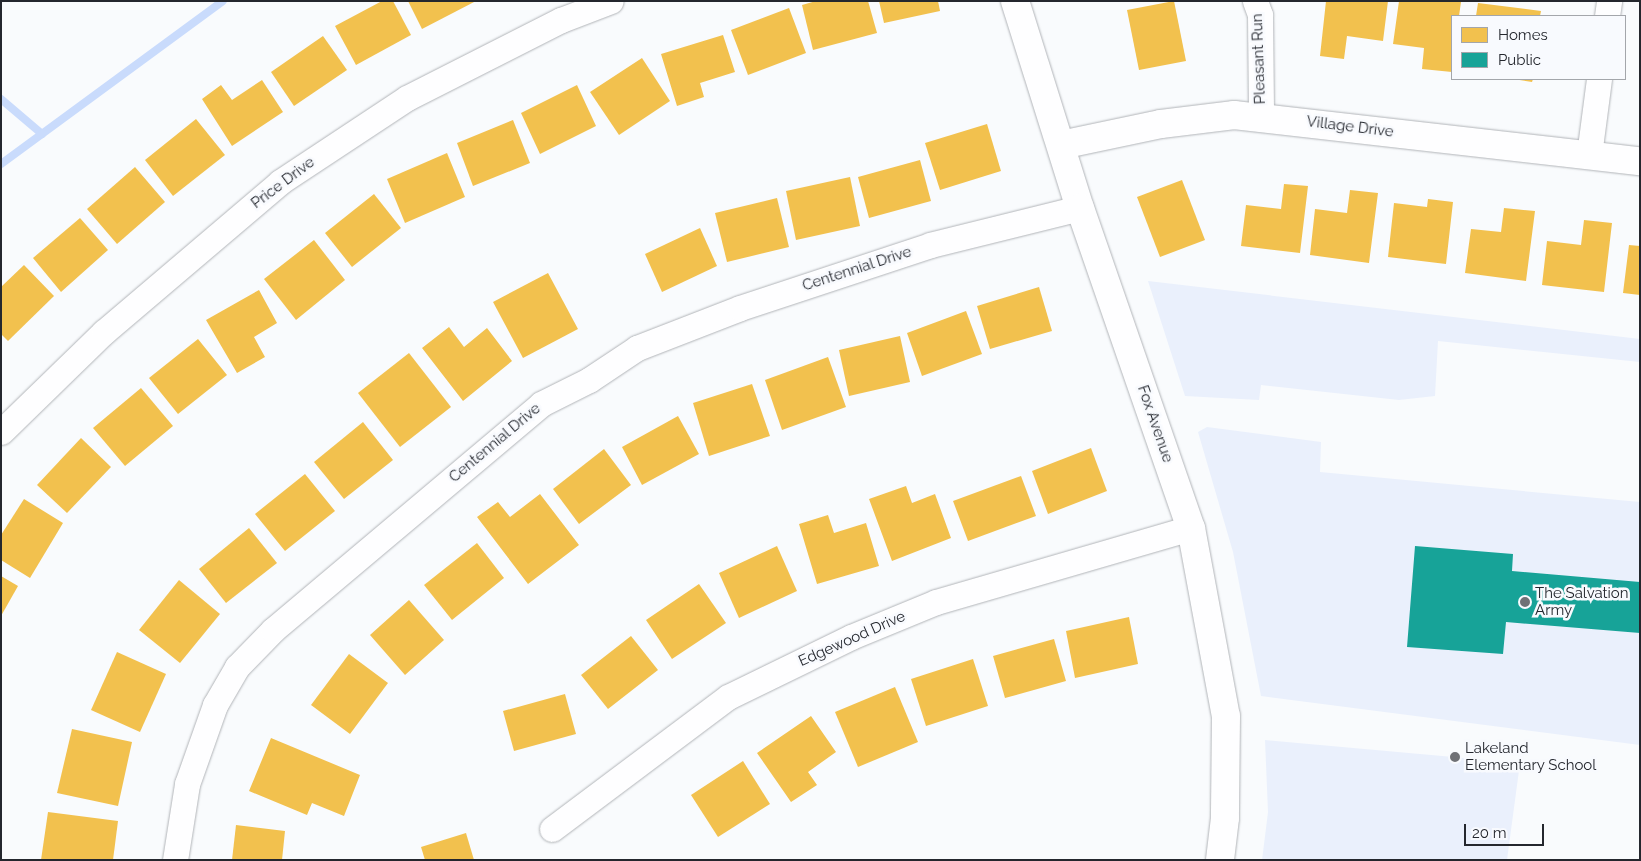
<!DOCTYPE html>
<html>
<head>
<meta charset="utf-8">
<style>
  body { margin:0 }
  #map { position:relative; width:1641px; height:861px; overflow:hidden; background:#f9fbfd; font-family:Raleway,sans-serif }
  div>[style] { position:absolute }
  .green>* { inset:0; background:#eaf0fc }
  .homes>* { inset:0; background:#f2c14e }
  .public>* { inset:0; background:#17a398 }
  .stream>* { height:8px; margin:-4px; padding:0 4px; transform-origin:4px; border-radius:4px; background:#c9dbfc }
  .roads { filter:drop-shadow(0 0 1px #b1b4b8) drop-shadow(0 0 1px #b1b4b8) }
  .minor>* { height:25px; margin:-12.5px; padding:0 12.5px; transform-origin:12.5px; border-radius:12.5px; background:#fefeff }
  .tertiary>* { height:28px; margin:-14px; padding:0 14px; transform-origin:14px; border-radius:14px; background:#fefeff }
  .secondary>* { height:28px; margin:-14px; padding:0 14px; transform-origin:14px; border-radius:14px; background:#fefeff }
  .dots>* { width:14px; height:14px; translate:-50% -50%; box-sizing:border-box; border:2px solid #f8fafe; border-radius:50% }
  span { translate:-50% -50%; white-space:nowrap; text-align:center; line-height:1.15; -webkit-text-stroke:5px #f8fafe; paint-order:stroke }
  .street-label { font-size:15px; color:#24272e }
  .poi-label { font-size:15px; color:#24272e }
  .left { translate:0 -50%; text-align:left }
  .frame { position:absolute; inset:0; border:2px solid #24272e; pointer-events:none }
  .legend { position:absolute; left:1451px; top:15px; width:175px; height:65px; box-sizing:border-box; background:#f8fafe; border:1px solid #a3a6ab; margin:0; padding:6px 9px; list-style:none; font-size:15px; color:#24272e }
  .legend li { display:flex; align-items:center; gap:10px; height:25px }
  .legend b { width:25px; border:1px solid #a3a6ab }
  .scale { position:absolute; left:1464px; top:824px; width:80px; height:22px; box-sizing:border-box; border:2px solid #24272e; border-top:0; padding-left:6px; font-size:15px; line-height:18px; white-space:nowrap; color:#24272e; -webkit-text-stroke:4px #f8fafe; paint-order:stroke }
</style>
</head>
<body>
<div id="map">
  <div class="green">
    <i style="clip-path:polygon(1148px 281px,1640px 339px,1640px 362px,1438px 341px,1435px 396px,1399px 400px,1261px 385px,1259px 400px,1185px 396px)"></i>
    <i style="clip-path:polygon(1207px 427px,1321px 442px,1320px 472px,1640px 502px,1640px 745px,1261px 696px,1233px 552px,1198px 432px)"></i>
    <i style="clip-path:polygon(1265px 740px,1520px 763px,1507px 860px,1262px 860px,1268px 812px)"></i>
  </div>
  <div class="homes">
    <i style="clip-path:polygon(382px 1px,393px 1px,411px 35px,356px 65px,335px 26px)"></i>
    <i style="clip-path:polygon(408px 1px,476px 1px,422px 29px)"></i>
    <i style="clip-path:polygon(816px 1px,868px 1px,877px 33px,813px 50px,802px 5px)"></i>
    <i style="clip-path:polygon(879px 1px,938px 1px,940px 11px,884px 23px)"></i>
    <i style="clip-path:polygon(1174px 1px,1186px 61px,1139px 70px,1127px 10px)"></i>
    <i style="clip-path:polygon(1326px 1px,1388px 1px,1383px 41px,1347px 36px,1344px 59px,1320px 56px)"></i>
    <i style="clip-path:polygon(1399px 1px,1461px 2px,1459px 16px,1452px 16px,1452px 72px,1422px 69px,1424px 48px,1393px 44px)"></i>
    <i style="clip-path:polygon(1478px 3px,1541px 11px,1540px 16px,1476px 16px)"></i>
    <i style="clip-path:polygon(789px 8px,806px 53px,748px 75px,731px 30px)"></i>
    <i style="clip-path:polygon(723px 35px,735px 72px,700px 83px,704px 97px,677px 106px,661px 54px)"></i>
    <i style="clip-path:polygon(323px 36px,347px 70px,294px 106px,271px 72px)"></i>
    <i style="clip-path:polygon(642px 58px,670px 101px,619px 135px,590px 92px)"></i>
    <i style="clip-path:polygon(1513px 79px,1533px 79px,1532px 82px)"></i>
    <i style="clip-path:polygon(262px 80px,283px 112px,232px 146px,202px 99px,221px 85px,232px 100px)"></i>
    <i style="clip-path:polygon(577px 85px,596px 126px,540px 154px,521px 113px)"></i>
    <i style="clip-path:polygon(196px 119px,225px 155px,173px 196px,145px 160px)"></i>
    <i style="clip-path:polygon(513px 120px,530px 163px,473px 186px,457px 143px)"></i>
    <i style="clip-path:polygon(987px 124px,1001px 171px,940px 190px,925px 143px)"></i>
    <i style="clip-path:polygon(447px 153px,465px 197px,405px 223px,387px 179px)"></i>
    <i style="clip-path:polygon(920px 160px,931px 201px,869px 218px,858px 177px)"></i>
    <i style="clip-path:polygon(135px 167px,165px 202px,117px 244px,87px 209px)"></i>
    <i style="clip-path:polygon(850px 177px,860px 226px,796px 240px,786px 191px)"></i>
    <i style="clip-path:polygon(1182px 180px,1205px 240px,1160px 257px,1137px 197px)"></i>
    <i style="clip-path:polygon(1284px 184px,1308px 186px,1300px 253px,1241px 246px,1246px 205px,1281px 209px)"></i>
    <i style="clip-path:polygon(1350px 190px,1378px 193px,1369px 263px,1310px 255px,1315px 209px,1347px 213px)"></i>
    <i style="clip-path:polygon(374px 194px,401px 228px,352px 267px,325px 233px)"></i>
    <i style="clip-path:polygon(777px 198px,789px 247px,727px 262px,715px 213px)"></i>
    <i style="clip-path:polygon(1428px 199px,1453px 202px,1446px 264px,1388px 257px,1394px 203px,1427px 207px)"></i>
    <i style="clip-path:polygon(1504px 208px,1535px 211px,1526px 281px,1465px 273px,1471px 229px,1501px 232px)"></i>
    <i style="clip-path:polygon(80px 218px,108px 250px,61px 292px,33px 258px)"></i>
    <i style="clip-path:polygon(1584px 220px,1612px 223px,1604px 292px,1542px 285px,1547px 241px,1581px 245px)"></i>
    <i style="clip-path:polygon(700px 228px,717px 266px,662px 292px,645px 254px)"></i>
    <i style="clip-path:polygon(314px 240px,345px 280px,296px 320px,264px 279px)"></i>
    <i style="clip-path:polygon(1629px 245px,1640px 246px,1640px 295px,1623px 293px)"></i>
    <i style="clip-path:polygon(24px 265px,54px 296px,8px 341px,1px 334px,1px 287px)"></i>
    <i style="clip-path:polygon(548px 273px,578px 329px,523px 358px,493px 302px)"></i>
    <i style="clip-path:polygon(1039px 287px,1052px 331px,990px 349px,977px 306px)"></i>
    <i style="clip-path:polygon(259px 290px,277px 323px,254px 337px,265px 357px,237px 373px,206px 320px)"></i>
    <i style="clip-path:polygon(966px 311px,982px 354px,922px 376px,907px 333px)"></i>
    <i style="clip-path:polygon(449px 327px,464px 347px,487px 328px,512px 361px,463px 401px,422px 348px)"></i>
    <i style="clip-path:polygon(900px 336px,910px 382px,849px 396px,839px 350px)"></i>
    <i style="clip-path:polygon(198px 339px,227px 375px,178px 414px,149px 378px)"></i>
    <i style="clip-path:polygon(409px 353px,451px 407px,400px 447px,358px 393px)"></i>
    <i style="clip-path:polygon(828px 357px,846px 407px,782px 430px,765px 380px)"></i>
    <i style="clip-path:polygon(752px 384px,770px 436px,709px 456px,693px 403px)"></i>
    <i style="clip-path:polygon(141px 388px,173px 426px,125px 466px,93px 428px)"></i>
    <i style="clip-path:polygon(678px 416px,699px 454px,642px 485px,622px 447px)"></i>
    <i style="clip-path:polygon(363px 422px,393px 460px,344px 499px,314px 462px)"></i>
    <i style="clip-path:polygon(81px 438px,111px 467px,67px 513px,37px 485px)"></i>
    <i style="clip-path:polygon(1091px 448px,1107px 491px,1048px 514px,1032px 471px)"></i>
    <i style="clip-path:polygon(604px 449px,631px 485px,579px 524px,553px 489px)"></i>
    <i style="clip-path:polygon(305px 474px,335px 511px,285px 551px,255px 514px)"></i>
    <i style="clip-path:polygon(1021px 476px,1036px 516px,968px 541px,953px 501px)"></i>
    <i style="clip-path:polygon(906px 486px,912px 503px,935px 494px,951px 538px,892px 561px,869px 499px)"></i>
    <i style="clip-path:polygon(540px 494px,579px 545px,528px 584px,477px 517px,498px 502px,510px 517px)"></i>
    <i style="clip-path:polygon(24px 499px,63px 523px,30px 578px,1px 560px,1px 535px)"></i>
    <i style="clip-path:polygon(828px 515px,834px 533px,866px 523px,879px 566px,817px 584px,799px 524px)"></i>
    <i style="clip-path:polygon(249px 528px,277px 563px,226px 603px,199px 569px)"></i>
    <i style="clip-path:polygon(477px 543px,504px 578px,452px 620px,424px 585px)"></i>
    <i style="clip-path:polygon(777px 546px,797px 591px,739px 618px,719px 573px)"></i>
    <i style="clip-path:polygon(1px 576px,18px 586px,1px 616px)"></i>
    <i style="clip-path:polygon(179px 580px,220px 614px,180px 663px,139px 630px)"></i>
    <i style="clip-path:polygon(699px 584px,726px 623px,672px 659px,646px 620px)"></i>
    <i style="clip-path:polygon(409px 600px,444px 640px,405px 675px,370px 635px)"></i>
    <i style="clip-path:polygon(1129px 617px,1138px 664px,1075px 678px,1066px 631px)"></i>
    <i style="clip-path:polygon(631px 636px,658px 670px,608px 709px,581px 675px)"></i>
    <i style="clip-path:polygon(1054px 639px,1066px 681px,1005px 698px,993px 656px)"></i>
    <i style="clip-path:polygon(117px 652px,166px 674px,140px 732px,91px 710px)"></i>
    <i style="clip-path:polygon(349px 654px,388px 683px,350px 734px,311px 705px)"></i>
    <i style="clip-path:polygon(973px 659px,988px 706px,926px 726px,911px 679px)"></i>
    <i style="clip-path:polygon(895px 687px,918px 742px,858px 767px,835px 712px)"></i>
    <i style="clip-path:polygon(565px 694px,576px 734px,514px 751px,503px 711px)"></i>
    <i style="clip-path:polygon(811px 716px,836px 752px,808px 772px,817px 785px,791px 802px,757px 753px)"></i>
    <i style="clip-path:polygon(72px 729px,132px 742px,118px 806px,57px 793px)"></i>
    <i style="clip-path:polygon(271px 738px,360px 775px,344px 816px,312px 803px,307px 815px,249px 791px)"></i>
    <i style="clip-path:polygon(743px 761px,770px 804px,718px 837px,691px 795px)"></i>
    <i style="clip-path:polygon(48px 812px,118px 821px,113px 860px,41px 860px)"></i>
    <i style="clip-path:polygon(236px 825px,285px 831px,282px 860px,232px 860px)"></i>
    <i style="clip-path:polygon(466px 833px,474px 860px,425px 860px,421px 847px)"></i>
  </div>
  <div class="public">
    <i style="clip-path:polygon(1415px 546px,1513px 554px,1512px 571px,1640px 582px,1640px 633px,1506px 622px,1503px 654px,1407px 647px)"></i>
  </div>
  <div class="stream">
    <i style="left:1px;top:99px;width:54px;rotate:40.5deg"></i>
    <i style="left:1px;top:164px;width:275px;rotate:-36.3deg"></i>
  </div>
  <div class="roads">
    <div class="minor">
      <i style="left:1255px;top:1px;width:15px;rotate:70deg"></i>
      <i style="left:1260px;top:15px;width:102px;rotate:89.4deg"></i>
      <i style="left:1607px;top:16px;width:15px;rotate:-82deg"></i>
      <i style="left:1589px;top:155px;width:77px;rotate:-82.5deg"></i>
      <i style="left:1px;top:432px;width:144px;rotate:-44.2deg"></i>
      <i style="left:104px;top:332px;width:231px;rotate:-40.4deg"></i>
      <i style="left:280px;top:182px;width:152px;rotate:-33.5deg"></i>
      <i style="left:407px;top:98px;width:173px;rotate:-26.9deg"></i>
      <i style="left:561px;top:20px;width:53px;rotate:-20.8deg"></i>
      <i style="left:552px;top:829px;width:220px;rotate:-36.9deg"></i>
      <i style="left:728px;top:697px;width:137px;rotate:-26deg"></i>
      <i style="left:851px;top:637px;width:92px;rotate:-22.4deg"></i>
      <i style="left:936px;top:602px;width:266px;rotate:-16.2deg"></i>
      <i style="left:175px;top:860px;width:77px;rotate:-81deg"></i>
      <i style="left:187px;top:784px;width:84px;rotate:-70.5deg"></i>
      <i style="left:215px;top:705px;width:44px;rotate:-59.9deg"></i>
      <i style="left:237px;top:667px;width:52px;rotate:-45.8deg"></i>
      <i style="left:273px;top:630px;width:351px;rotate:-40.1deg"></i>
      <i style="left:541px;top:404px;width:54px;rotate:-26.6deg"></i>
      <i style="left:589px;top:380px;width:58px;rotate:-33.7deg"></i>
      <i style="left:637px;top:348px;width:110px;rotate:-21.2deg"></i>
      <i style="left:740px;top:308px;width:200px;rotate:-18.3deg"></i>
      <i style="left:930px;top:245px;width:154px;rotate:-13.9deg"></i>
    </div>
    <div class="tertiary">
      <i style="left:1061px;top:145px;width:102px;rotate:-11.9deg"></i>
      <i style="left:1161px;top:124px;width:74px;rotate:-7deg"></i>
      <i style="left:1234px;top:115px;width:409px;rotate:6.5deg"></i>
    </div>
    <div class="secondary">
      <i style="left:1015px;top:1px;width:217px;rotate:72.6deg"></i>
      <i style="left:1080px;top:208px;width:339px;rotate:70.9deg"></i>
      <i style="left:1191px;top:528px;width:191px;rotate:79.5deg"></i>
      <i style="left:1226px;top:716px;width:102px;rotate:90.6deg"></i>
      <i style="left:1225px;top:818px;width:42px;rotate:96.8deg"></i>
    </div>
  </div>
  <div class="dots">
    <i style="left:1525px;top:602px;background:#6f7176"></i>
    <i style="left:1455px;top:757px;background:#6f7176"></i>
  </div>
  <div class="street-label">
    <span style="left:1259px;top:59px;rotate:-92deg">Pleasant Run</span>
    <span style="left:1350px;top:127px;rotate:7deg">Village Drive</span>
    <span style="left:283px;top:183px;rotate:-37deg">Price Drive</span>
    <span style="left:857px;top:269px;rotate:-18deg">Centennial Drive</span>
    <span style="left:1155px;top:424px;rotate:71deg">Fox Avenue</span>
    <span style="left:495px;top:443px;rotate:-40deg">Centennial Drive</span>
    <span style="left:852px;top:639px;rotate:-24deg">Edgewood Drive</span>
  </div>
  <div class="poi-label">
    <span class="left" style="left:1535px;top:602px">The Salvation<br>Army</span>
    <span class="left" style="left:1465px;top:757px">Lakeland<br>Elementary School</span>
  </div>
  <div class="frame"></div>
  <ul class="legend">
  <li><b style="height:14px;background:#f2c14e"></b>Homes</li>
  <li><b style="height:14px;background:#17a398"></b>Public</li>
  </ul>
  <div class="scale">20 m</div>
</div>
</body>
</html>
